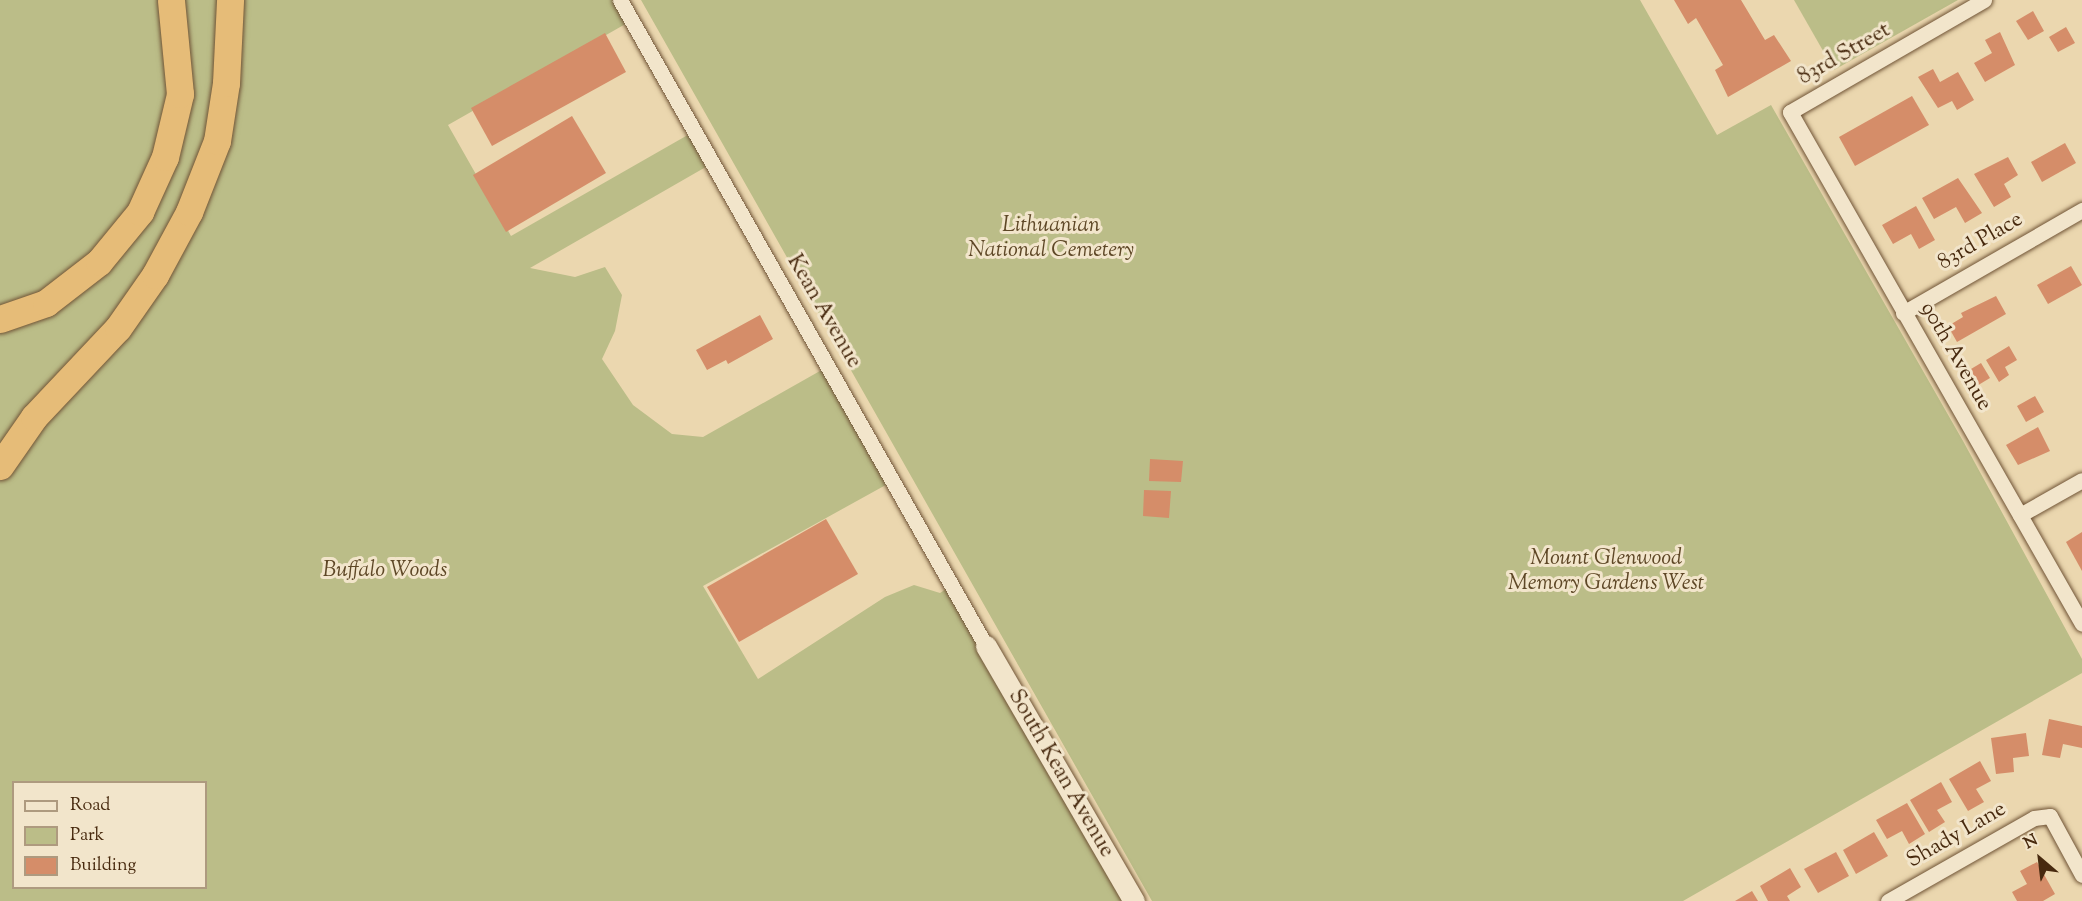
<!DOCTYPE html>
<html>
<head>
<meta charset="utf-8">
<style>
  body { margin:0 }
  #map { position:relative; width:2082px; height:901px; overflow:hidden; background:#ebd7af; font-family:"Sorts Mill Goudy",serif }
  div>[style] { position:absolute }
  .green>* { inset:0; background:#bbbd88 }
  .building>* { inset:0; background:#d58d69 }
  .roads { filter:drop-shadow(0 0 2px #705436) drop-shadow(0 0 2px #705436) }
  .street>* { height:15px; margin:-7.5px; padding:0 7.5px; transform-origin:7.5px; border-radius:7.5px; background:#f2e5cb }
  .secondary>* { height:21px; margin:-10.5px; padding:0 10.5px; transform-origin:10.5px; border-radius:10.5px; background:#f2e5cb }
  .highway>* { height:27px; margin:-13.5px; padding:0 13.5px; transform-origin:13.5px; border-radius:13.5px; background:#e6bc78 }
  span { translate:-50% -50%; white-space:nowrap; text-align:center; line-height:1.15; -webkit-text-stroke:6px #f2e5cb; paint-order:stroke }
  .street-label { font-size:22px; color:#47290e }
  .park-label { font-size:22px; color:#5e4726; font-style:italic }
  .legend { position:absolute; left:12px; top:781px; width:195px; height:108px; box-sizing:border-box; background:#f2e5cb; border:2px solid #ae9a7f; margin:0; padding:8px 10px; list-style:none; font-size:18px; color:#47290e }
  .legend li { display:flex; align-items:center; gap:12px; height:30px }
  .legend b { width:30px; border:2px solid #ae9a7f }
  .north { position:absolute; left:2010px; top:829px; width:60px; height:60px; -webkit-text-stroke:4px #f2e5cb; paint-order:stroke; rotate:332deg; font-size:16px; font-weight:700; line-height:24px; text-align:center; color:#47290e }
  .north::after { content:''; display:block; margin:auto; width:21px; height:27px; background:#47290e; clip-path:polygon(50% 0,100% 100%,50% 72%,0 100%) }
</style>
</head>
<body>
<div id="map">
  <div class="green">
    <i style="clip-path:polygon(0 0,160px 0,168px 112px,133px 208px,64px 281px,0 310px)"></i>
    <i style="clip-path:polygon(180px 0,223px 0,208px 138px,151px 271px,0 448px,0 328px,108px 269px,149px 218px,190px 94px,190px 53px)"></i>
    <i style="clip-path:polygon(evenodd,239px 0,617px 0,629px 22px,448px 125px,511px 236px,693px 132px,711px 164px,530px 268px,575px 277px,605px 267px,622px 295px,615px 331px,602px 359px,633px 405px,672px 434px,703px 437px,827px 367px,893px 481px,703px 586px,758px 679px,885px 597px,914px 585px,940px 593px,952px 585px,1144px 901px,0 901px,0 481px,193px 228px,239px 0,14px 782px,206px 782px,206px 888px,14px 888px,14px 782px)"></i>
    <i style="clip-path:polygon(641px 0,1640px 0,1717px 135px,1771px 105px,1963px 441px,2082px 659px,2082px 673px,1683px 901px,1152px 901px)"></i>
    <i style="clip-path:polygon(1794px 0,1958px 0,1834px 70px)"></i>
  </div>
  <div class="building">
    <i style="clip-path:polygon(1674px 0,1741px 0,1765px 40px,1774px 35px,1791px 61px,1728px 97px,1715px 70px,1723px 65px,1696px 18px,1688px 24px)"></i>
    <i style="clip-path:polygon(2033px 11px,2044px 31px,2028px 40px,2016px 21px)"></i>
    <i style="clip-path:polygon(2066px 27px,2075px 43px,2058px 52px,2049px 37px)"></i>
    <i style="clip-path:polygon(2000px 32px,2015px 65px,1985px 82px,1974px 63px,1992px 53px,1985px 40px)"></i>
    <i style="clip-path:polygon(605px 33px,626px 72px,492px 146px,471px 108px)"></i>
    <i style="clip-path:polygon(1933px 69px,1940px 82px,1958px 72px,1974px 100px,1957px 110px,1952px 101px,1938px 108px,1918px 77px)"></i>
    <i style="clip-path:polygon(1912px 96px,1929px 125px,1855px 166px,1839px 137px)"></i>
    <i style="clip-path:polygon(572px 116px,606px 173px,506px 232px,473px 175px)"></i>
    <i style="clip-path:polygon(2065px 143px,2076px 163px,2042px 182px,2031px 162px)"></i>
    <i style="clip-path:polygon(2008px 157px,2018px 175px,2004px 184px,2011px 197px,1994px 207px,1974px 174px)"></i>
    <i style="clip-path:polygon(1958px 178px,1982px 213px,1965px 223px,1956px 207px,1934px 219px,1922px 198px)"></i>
    <i style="clip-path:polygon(1916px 206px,1935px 240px,1919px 249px,1911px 234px,1893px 244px,1882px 225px)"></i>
    <i style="clip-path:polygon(2071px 266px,2082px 285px,2048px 304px,2037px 285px)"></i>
    <i style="clip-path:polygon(1996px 296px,2006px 314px,1957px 342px,1948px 326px,1963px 317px,1961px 313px)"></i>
    <i style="clip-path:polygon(760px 315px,773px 339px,728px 364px,726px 360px,707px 370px,696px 350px)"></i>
    <i style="clip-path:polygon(2009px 346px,2017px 360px,2005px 367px,2009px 375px,1999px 382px,1986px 360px)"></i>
    <i style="clip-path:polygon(1981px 363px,1990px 378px,1975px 387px,1966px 372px)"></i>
    <i style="clip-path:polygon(2035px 396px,2044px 412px,2026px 422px,2017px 406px)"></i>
    <i style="clip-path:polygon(2038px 427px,2050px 451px,2018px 465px,2006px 445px)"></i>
    <i style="clip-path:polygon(1150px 459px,1183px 461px,1181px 482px,1149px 481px)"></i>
    <i style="clip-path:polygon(1144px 490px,1171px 491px,1169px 518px,1143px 516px)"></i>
    <i style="clip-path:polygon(826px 519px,858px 574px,739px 642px,707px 587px)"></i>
    <i style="clip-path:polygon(2082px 532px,2082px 571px,2066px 542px)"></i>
    <i style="clip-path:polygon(2049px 719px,2082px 726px,2082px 748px,2063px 744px,2060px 758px,2042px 755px)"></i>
    <i style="clip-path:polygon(2026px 733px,2029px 756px,2013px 758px,2014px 772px,1996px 774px,1991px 738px)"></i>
    <i style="clip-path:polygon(1980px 761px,1991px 781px,1976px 789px,1984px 802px,1968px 811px,1949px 779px)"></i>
    <i style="clip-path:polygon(1941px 782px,1952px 802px,1937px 810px,1945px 822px,1929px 832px,1910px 800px)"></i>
    <i style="clip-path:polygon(1907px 803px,1925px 834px,1909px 844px,1902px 831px,1887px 839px,1876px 820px)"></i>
    <i style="clip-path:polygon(1874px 832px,1888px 856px,1856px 874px,1843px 850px)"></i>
    <i style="clip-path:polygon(1836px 852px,1849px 876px,1818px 893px,1804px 869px)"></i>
    <i style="clip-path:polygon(2037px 862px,2055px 894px,2043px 901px,2017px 901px,2012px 892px,2027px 884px,2020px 871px)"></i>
    <i style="clip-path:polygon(1790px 868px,1801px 887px,1787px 896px,1790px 901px,1768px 901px,1760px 886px)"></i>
    <i style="clip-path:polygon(1752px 891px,1758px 901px,1735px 901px)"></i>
  </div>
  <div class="roads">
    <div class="street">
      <i style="left:620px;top:0;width:742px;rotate:60.47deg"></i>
      <i style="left:1984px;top:0;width:224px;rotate:150deg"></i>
      <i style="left:1790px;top:112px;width:589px;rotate:60.3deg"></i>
      <i style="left:1903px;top:313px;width:207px;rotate:-29.9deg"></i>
      <i style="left:2020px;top:515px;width:71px;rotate:-29.4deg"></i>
      <i style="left:1888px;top:901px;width:168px;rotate:-29.6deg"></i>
      <i style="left:2034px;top:818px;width:16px;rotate:-7deg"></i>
      <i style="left:2050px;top:816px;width:67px;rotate:61.5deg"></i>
    </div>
    <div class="secondary">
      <i style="left:986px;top:646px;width:295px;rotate:59.9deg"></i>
    </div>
    <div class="highway">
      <i style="left:0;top:319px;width:49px;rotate:-19.2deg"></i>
      <i style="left:46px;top:303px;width:67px;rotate:-37.7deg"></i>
      <i style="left:99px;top:262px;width:65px;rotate:-50.6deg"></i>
      <i style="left:140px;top:212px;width:60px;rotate:-65.6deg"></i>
      <i style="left:165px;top:157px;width:65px;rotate:-76.6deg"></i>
      <i style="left:180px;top:94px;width:94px;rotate:-95.5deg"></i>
      <i style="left:0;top:466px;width:60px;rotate:-55.2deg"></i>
      <i style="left:34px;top:417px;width:122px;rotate:-46.7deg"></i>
      <i style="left:118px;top:328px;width:65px;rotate:-55.1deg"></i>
      <i style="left:155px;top:275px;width:72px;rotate:-61.6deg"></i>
      <i style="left:189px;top:212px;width:76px;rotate:-68.5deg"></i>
      <i style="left:217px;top:141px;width:59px;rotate:-81.2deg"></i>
      <i style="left:226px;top:83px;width:83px;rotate:-87.2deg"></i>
    </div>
  </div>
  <div class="street-label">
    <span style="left:1845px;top:55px;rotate:-30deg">83rd Street</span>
    <span style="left:1981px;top:242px;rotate:-30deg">83rd Place</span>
    <span style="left:823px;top:312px;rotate:60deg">Kean Avenue</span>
    <span style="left:1955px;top:357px;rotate:60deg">90th Avenue</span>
    <span style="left:1060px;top:774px;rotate:60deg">South Kean Avenue</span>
    <span style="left:1957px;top:836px;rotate:-30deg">Shady Lane</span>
  </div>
  <div class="park-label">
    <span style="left:1051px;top:239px">Lithuanian<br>National Cemetery</span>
    <span style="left:1606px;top:572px">Mount Glenwood<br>Memory Gardens West</span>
    <span style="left:385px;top:572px">Buffalo Woods</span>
  </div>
  <ul class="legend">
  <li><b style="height:8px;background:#f2e5cb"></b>Road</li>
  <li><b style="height:16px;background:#bbbd88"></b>Park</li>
  <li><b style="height:16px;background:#d58d69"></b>Building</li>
  </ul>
  <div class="north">N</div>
</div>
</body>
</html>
